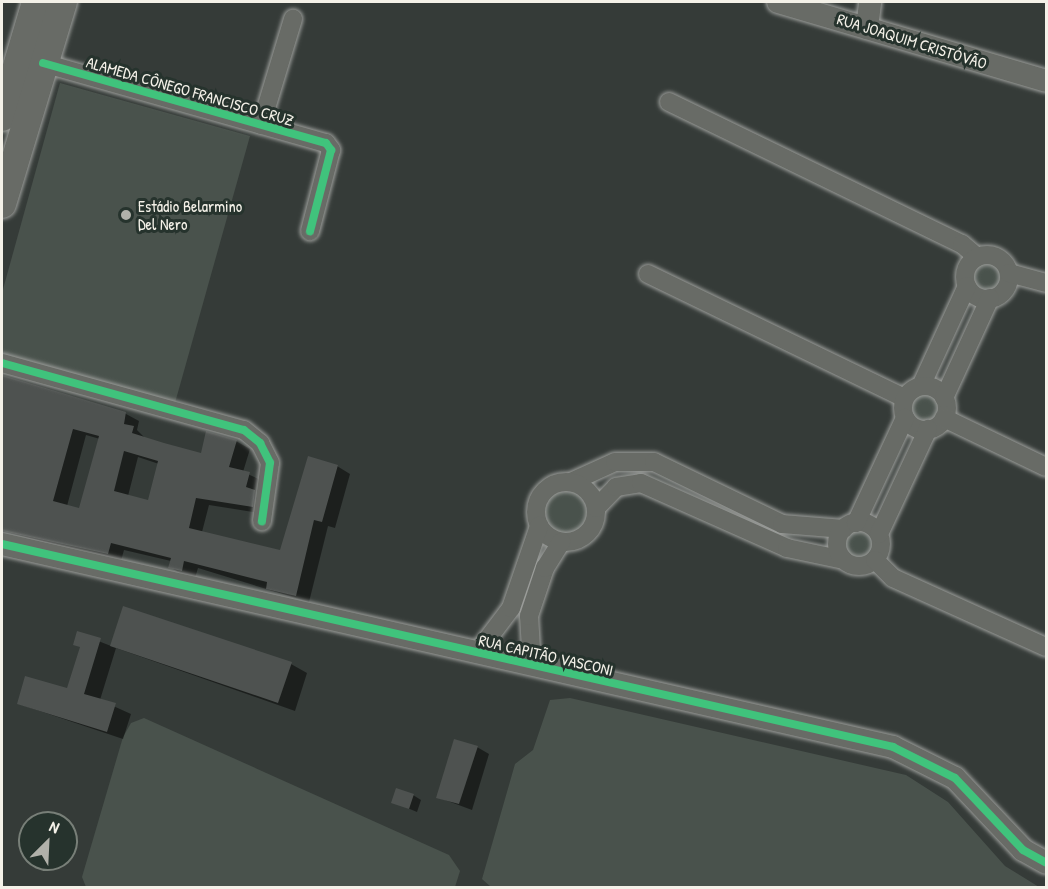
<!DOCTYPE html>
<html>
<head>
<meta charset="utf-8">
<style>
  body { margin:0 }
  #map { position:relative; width:1048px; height:889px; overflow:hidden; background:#353b38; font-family:"Patrick Hand",sans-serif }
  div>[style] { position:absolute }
  .green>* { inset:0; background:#49524c }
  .round { border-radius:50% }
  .shadow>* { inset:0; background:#0007 }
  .building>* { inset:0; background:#4e5250 }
  .roads { filter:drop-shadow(0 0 2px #9c9e9b) drop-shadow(0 0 2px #9c9e9b) }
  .minor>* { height:18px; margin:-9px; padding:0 9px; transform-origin:9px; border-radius:9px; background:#686b66 }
  .minor>.ring { margin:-9px; padding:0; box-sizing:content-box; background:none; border:18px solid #686b66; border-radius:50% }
  .tertiary>* { height:22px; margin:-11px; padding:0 11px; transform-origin:11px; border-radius:11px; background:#686b66 }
  .primary>* { height:28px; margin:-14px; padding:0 14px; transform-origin:14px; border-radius:14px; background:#686b66 }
  .cycleway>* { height:8px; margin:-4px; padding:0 4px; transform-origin:4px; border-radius:4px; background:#40c37c }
  .dots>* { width:16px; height:16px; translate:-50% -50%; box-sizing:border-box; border:3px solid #26332d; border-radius:50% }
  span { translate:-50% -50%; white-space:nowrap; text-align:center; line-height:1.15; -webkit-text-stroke:6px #26332d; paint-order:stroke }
  .street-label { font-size:16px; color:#f4f1e8 }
  .poi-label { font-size:16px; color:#f4f1e8 }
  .left { translate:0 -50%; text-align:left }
  .frame { position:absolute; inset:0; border:3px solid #f4f1e8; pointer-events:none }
  .north { position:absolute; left:18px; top:811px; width:60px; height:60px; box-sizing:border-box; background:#26332d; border:2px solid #787f78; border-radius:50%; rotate:24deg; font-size:16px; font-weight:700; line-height:24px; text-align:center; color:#f4f1e8 }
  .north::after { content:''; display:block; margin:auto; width:21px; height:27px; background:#b1b1aa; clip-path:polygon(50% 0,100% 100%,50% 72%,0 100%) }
</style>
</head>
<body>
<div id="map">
  <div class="green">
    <i style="clip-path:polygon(60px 83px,250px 136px,173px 410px,2px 362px,2px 293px)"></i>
    <i class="round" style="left:973px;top:263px;width:28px;height:28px"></i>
    <i class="round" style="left:911px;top:394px;width:28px;height:28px"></i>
    <i class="round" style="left:545px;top:491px;width:42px;height:42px"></i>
    <i class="round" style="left:845px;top:530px;width:28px;height:28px"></i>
    <i style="clip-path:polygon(570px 698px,906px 775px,948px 802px,1005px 866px,1039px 887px,491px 887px,482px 879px,515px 764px,533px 750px,550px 700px)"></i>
    <i style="clip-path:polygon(144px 718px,449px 855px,460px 871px,455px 887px,86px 887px,82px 877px,123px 737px,131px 723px)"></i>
  </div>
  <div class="shadow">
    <i style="clip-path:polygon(evenodd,3px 377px,126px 414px,139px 421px,137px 430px,146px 439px,202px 455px,236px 441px,250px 449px,243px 472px,263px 481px,266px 514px,209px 505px,202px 532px,281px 552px,337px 466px,350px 474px,335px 528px,328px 526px,309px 602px,198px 568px,195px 578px,183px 575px,170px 567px,171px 561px,124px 550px,121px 561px,2px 531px,3px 377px,86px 435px,100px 439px,80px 509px,67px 506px,86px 435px,3px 377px,138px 457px,159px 464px,149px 502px,128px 496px,138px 457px)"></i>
    <i style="clip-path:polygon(78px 633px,111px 646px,291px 664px,307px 673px,295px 711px,116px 648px,100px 700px,131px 714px,123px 739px,19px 704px,68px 690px,82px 648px)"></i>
    <i style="clip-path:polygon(477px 747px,489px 754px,472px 810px,437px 797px)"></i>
    <i style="clip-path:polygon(413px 795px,421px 800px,417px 812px,393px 802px)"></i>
  </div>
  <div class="building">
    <i style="clip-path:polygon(evenodd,2px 375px,126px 412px,124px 424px,134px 426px,132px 433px,164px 443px,201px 453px,206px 431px,237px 440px,229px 467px,250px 472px,246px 487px,255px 490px,253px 507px,196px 498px,189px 528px,280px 550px,308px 456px,338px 465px,322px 522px,314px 520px,296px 596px,266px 589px,267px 582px,184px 561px,182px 571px,168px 568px,171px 558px,111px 543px,108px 554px,2px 531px,2px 375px,73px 429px,99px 436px,79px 508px,53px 501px,73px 429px,2px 375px,124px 451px,158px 461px,148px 500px,114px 491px,124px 451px)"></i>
    <i style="clip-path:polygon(123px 606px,292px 662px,278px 703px,110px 646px)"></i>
    <i style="clip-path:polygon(77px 631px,101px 638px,84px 694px,116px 703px,107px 732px,17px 704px,25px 676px,67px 688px,80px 647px,73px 645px)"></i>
    <i style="clip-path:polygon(454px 739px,478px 746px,459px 804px,436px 798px)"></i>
    <i style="clip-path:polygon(396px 788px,414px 794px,409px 809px,391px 803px)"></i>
  </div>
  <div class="roads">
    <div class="minor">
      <i style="left:43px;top:63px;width:294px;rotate:15.8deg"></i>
      <i style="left:326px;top:143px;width:9px;rotate:54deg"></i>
      <i style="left:331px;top:150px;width:84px;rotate:104.5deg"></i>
      <i style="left:669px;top:102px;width:326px;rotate:25.9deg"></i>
      <i style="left:962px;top:244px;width:20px;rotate:41deg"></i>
      <i style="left:261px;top:125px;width:111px;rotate:-73.2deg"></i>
      <i class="ring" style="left:965px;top:255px;width:26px;height:26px"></i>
      <i style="left:1009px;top:273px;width:38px;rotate:15deg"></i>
      <i style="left:648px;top:274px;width:285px;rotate:25.8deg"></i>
      <i style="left:2px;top:363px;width:251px;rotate:15.5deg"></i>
      <i style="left:244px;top:430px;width:21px;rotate:39deg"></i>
      <i style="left:260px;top:443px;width:22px;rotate:63deg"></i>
      <i style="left:270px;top:463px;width:59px;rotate:97.9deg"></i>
      <i style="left:921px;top:386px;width:110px;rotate:-65.3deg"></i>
      <i class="ring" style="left:903px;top:386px;width:26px;height:26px"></i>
      <i style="left:944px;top:398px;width:110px;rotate:-65.3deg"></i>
      <i style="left:944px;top:418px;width:113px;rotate:25.7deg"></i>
      <i style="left:571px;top:482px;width:48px;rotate:-24.4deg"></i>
      <i style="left:615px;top:462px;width:39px"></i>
      <i style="left:654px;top:462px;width:142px;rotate:25.8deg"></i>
      <i style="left:782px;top:524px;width:62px;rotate:4.6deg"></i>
      <i class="ring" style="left:536px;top:482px;width:42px;height:42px"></i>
      <i style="left:596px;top:508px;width:29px;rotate:-46deg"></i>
      <i style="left:616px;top:487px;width:25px;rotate:-9deg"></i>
      <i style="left:641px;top:483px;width:160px;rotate:24deg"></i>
      <i style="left:787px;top:548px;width:58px;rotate:11.9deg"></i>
      <i class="ring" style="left:837px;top:522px;width:26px;height:26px"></i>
      <i style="left:856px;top:523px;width:116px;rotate:-65deg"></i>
      <i style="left:879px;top:534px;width:116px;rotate:-65deg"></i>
      <i style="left:875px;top:560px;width:25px;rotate:45deg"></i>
      <i style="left:893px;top:578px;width:168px;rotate:24.3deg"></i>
      <i style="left:477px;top:653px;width:56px;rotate:-52.9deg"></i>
      <i style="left:511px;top:608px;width:87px;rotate:-71.1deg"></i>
      <i style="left:532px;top:666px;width:50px;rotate:-93.4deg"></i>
      <i style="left:529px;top:616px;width:51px;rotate:-71.6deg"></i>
      <i style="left:545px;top:568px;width:31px;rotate:-58deg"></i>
    </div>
    <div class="tertiary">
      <i style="left:778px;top:2px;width:279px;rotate:16.4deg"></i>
      <i style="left:867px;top:28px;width:26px;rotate:-83deg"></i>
      <i style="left:2px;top:544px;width:914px;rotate:12.83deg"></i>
      <i style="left:893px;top:747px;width:69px;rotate:26.6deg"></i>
      <i style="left:955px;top:778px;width:99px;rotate:46.6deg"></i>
      <i style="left:1023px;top:850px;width:26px;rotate:29deg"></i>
    </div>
    <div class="primary">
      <i style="left:2px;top:117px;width:120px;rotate:-73.5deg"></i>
      <i style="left:2px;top:204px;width:211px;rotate:-73.2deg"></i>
    </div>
  </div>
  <div class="cycleway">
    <i style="left:43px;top:63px;width:294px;rotate:15.8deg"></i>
    <i style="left:326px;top:143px;width:9px;rotate:54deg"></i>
    <i style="left:331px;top:150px;width:84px;rotate:104.5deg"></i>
    <i style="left:2px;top:363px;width:251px;rotate:15.5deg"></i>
    <i style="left:244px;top:430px;width:21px;rotate:39deg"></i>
    <i style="left:260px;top:443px;width:22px;rotate:63deg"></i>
    <i style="left:270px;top:463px;width:59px;rotate:97.9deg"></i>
    <i style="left:2px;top:544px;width:914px;rotate:12.83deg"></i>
    <i style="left:893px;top:747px;width:69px;rotate:26.6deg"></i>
    <i style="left:955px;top:778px;width:99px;rotate:46.6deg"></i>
    <i style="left:1023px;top:850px;width:26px;rotate:29deg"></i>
  </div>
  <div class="dots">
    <i style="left:126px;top:215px;background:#b1b1aa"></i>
  </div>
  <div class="street-label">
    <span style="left:912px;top:41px;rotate:17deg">RUA JOAQUIM CRISTÓVÃO</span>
    <span style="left:190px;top:91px;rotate:16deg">ALAMEDA CÔNEGO FRANCISCO CRUZ</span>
    <span style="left:546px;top:655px;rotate:13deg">RUA CAPITÃO VASCONI</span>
  </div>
  <div class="poi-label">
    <span class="left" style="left:138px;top:215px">Estádio Belarmino<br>Del Nero</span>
  </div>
  <div class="frame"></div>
  <div class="north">N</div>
</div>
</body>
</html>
